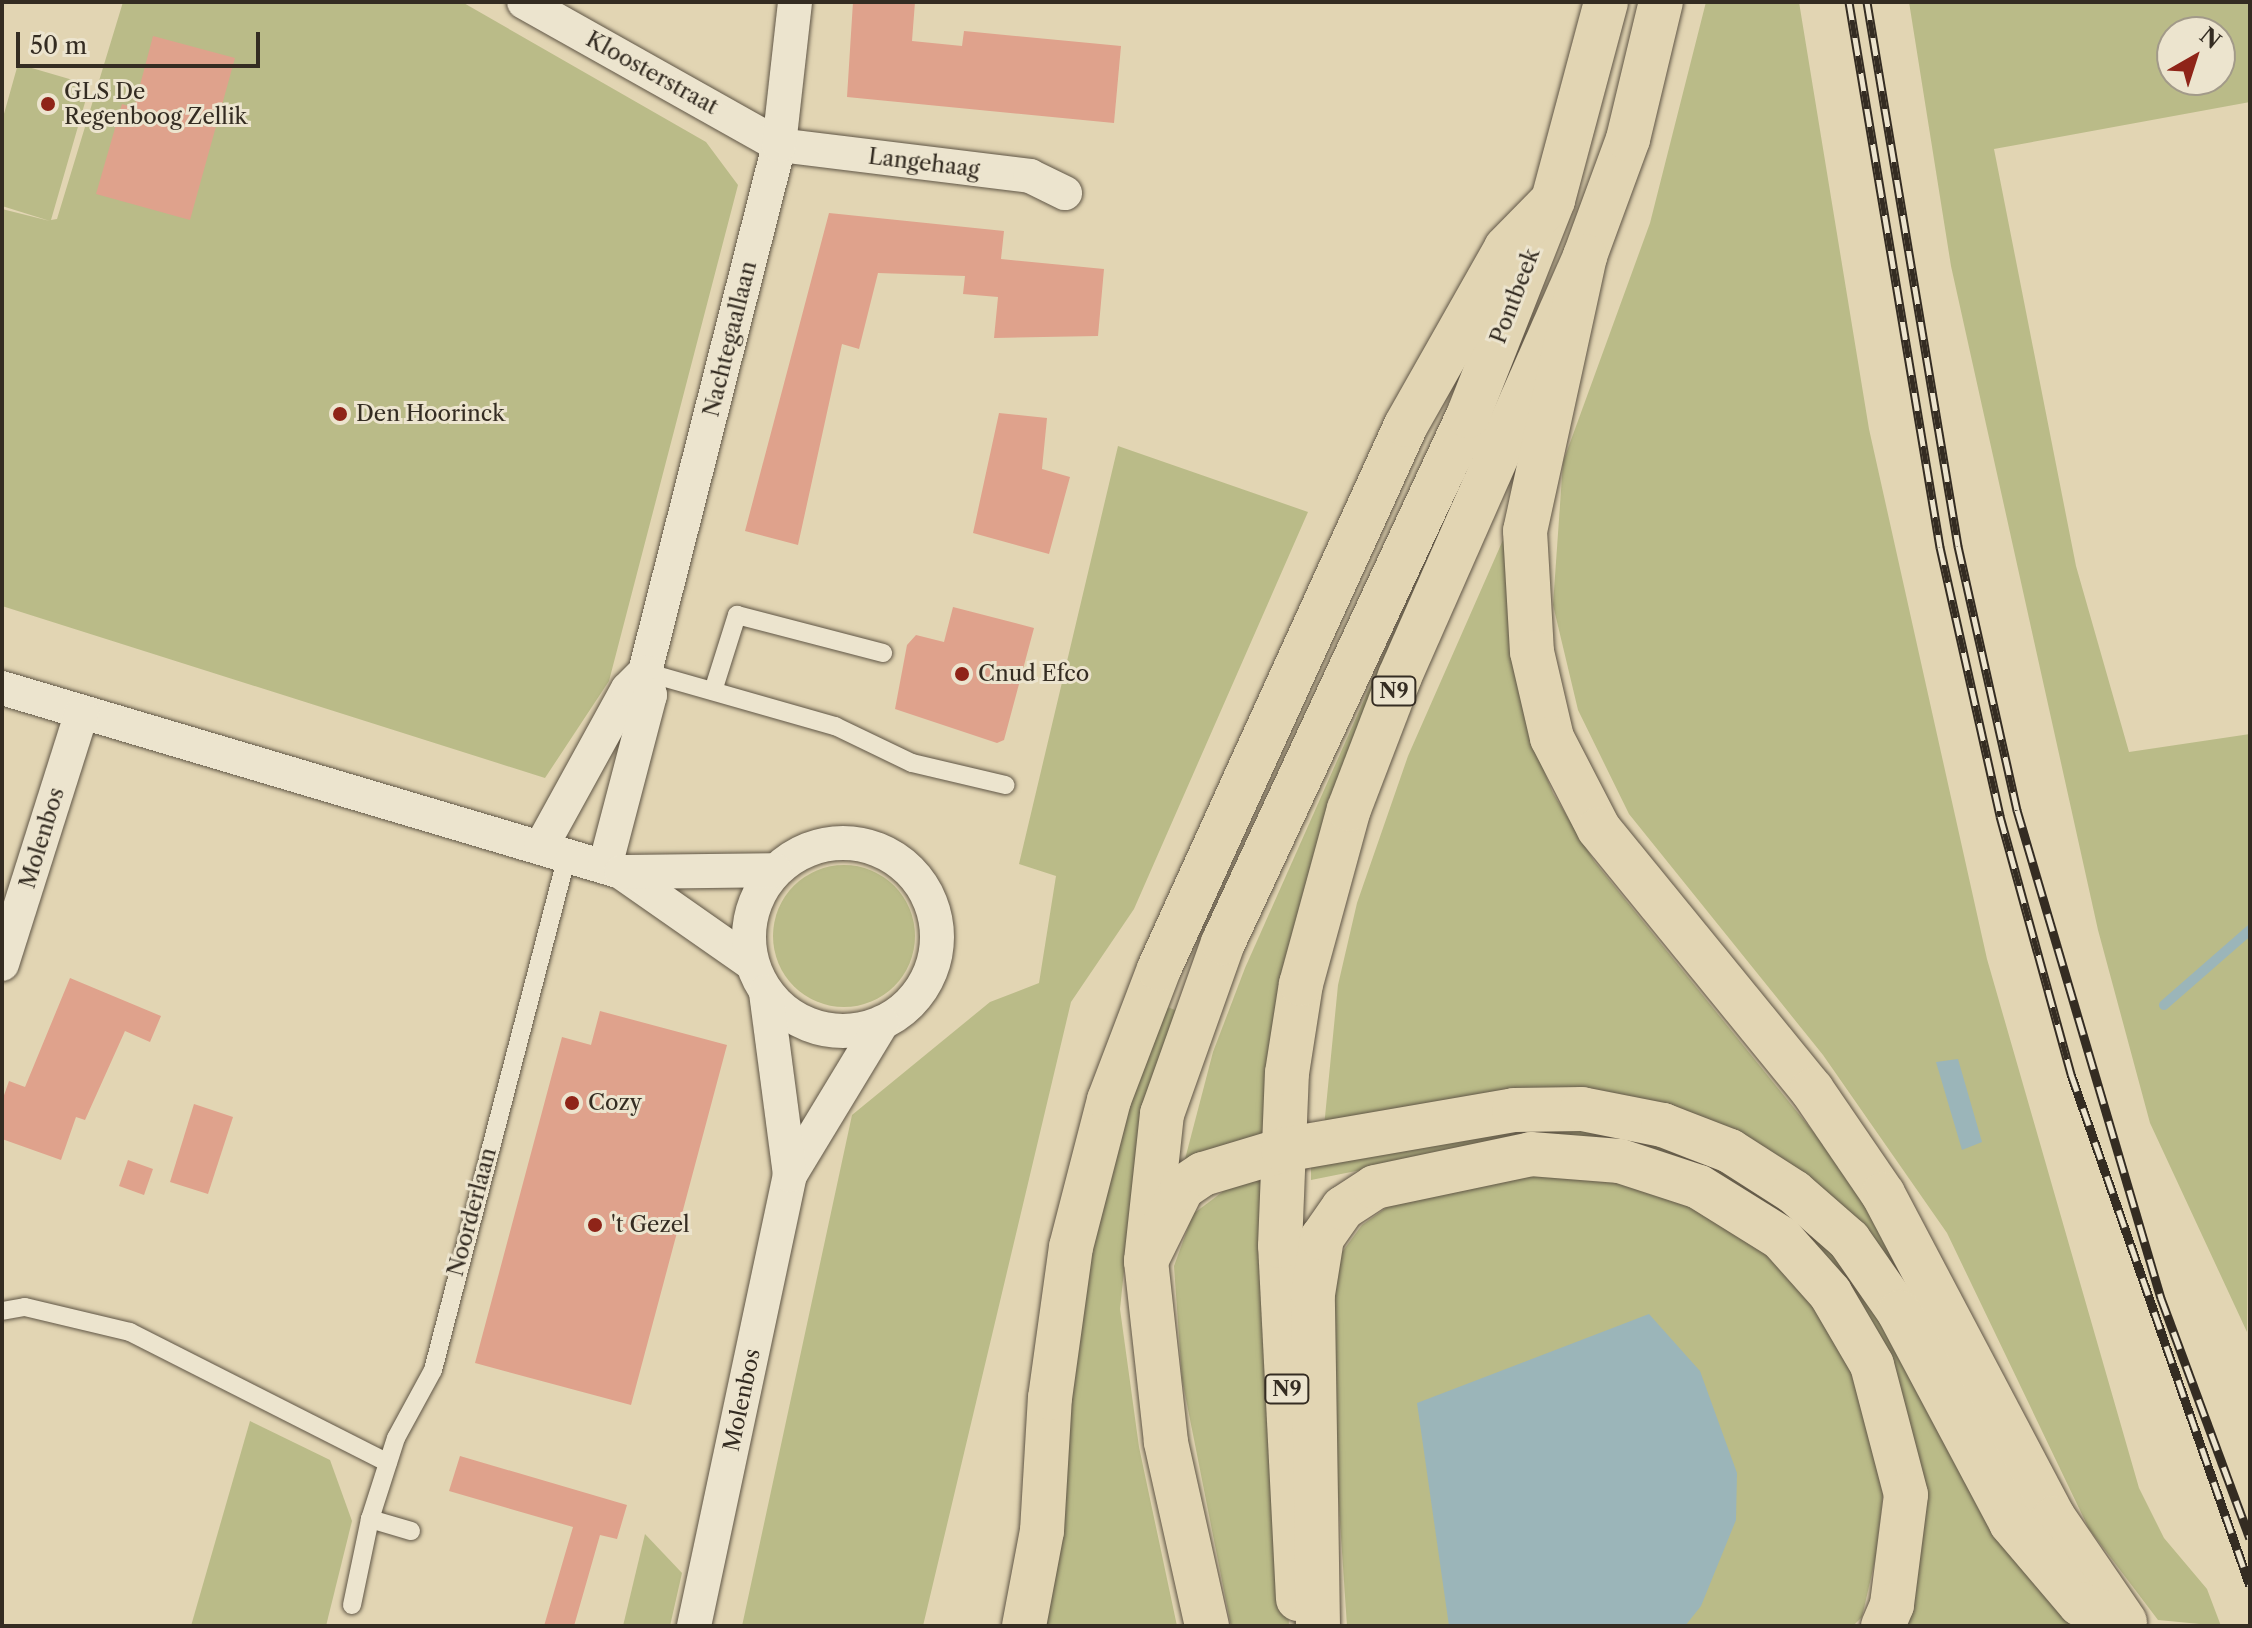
<!DOCTYPE html>
<html>
<head>
<meta charset="utf-8">
<style>
  body { margin:0 }
  #map { position:relative; width:2252px; height:1628px; overflow:hidden; background:#e2d5b3; font-family:"Libre Caslon Text",serif }
  div>[style] { position:absolute }
  .green>* { inset:0; background:#babb88 }
  .round { border-radius:50% }
  .water>* { inset:0; background:#9bb5b9 }
  .stream>* { height:10px; margin:-5px; padding:0 5px; transform-origin:5px; border-radius:5px; background:#9bb5b9 }
  .building>* { inset:0; background:#dfa28c }
  .roads { filter:drop-shadow(0 0 2px #605646) drop-shadow(0 0 2px #605646) }
  .service>* { height:18px; margin:-9px; padding:0 9px; transform-origin:9px; border-radius:9px; background:#ece4ce }
  .minor>* { height:34px; margin:-17px; padding:0 17px; transform-origin:17px; border-radius:17px; background:#ece4ce }
  .minor>.ring { margin:-17px; padding:0; box-sizing:content-box; background:none; border:34px solid #ece4ce; border-radius:50% }
  .trunk>* { height:44px; margin:-22px; padding:0 22px; transform-origin:22px; border-radius:22px; background:#e2d5b3 }
  .motorway>* { height:44px; margin:-22px; padding:0 22px; transform-origin:22px; border-radius:22px; background:#e2d5b3 }
  .rail>* { height:9px; margin-top:-4.5px; transform-origin:0; background:repeating-linear-gradient(90deg,#ece4ce 0 18px,#342c22 0 36px); box-sizing:border-box; border-block:2px solid #342c22 }
  .dots>* { width:22px; height:22px; translate:-50% -50%; box-sizing:border-box; border:4px solid #ece4ce; border-radius:50% }
  span { translate:-50% -50%; white-space:nowrap; text-align:center; line-height:1.15; -webkit-text-stroke:6px #ece4ce; paint-order:stroke }
  .shield-label span { padding:2px 6px; background:#ece4ce; border:2px solid; border-radius:6px; -webkit-text-stroke-width:0 }
  .shield-label { font-size:20px; color:#342c22; font-weight:700 }
  .street-label { font-size:22px; color:#342c22 }
  .poi-label { font-size:22px; color:#342c22 }
  .left { translate:0 -50%; text-align:left }
  .frame { position:absolute; inset:0; border:4px solid #342c22; pointer-events:none }
  .north { position:absolute; left:2156px; top:16px; width:80px; height:80px; box-sizing:border-box; background:#ece4ce; border:2px solid #a29a89; border-radius:50%; rotate:39deg; font-size:22px; font-weight:700; line-height:32px; text-align:center; color:#342c22 }
  .north::after { content:''; display:block; margin:auto; width:28px; height:36px; background:#8f2418; clip-path:polygon(50% 0,100% 100%,50% 72%,0 100%) }
  .scale { position:absolute; left:16px; top:32px; width:244px; height:36px; box-sizing:border-box; border:4px solid #342c22; border-top:0; padding-left:10px; font-size:24px; line-height:28px; white-space:nowrap; color:#342c22; -webkit-text-stroke:6px #ece4ce; paint-order:stroke }
</style>
</head>
<body>
<div id="map">
  <div class="green">
    <i style="clip-path:polygon(123px 2px,462px 2px,706px 142px,738px 185px,609px 681px,545px 778px,2px 606px,2px 209px,50px 221px,2px 206px,2px 121px,18px 64px,90px 85px,51px 220px,57px 219px)"></i>
    <i style="clip-path:polygon(1706px 2px,1799px 2px,1869px 429px,1987px 959px,2139px 1488px,2164px 1538px,2207px 1589px,2221px 1626px,2158px 1620px,2089px 1529px,1947px 1233px,1823px 1055px,1629px 814px,1578px 710px,1553px 605px,1563px 462px,1650px 223px)"></i>
    <i style="clip-path:polygon(evenodd,1909px 2px,2250px 2px,2250px 102px,1994px 149px,2076px 566px,2129px 752px,2250px 734px,2247px 1332px,2150px 1123px,2098px 930px,1951px 266px,1909px 2px,2172px 32px,2220px 32px,2220px 80px,2172px 80px,2172px 32px)"></i>
    <i style="clip-path:polygon(1118px 446px,1308px 512px,1134px 909px,1071px 1002px,923px 1626px,742px 1626px,852px 1115px,990px 1002px,1039px 983px,1056px 876px,1019px 864px)"></i>
    <i style="clip-path:polygon(1510px 524px,1529px 734px,1553px 793px,1594px 861px,1866px 1197px,1902px 1275px,1863px 1229px,1700px 1120px,1324px 1127px,1338px 985px,1357px 903px,1408px 756px)"></i>
    <i style="clip-path:polygon(1428px 556px,1434px 559px,1267px 1138px,1184px 1163px,1213px 1052px,1245px 968px)"></i>
    <i class="round" style="left:773px;top:865px;width:142px;height:142px"></i>
    <i style="clip-path:polygon(1165px 1006px,1180px 1012px,1138px 1137px,1120px 1309px,1139px 1447px,1177px 1626px,1043px 1626px,1056px 1575px,1069px 1365px,1110px 1159px)"></i>
    <i style="clip-path:polygon(1545px 1122px,1672px 1142px,1820px 1229px,2084px 1626px,1894px 1626px,1915px 1498px,1782px 1223px,1481px 1146px,1311px 1180px,1311px 1164px)"></i>
    <i style="clip-path:polygon(1531px 1173px,1589px 1176px,1662px 1194px,1727px 1225px,1776px 1261px,1819px 1311px,1854px 1375px,1883px 1495px,1876px 1556px,1862px 1617px,1853px 1626px,1347px 1626px,1325px 1299px,1337px 1259px,1362px 1225px,1393px 1203px)"></i>
    <i style="clip-path:polygon(1268px 1174px,1289px 1626px,1231px 1626px,1182px 1379px,1174px 1266px,1193px 1214px,1237px 1181px)"></i>
    <i style="clip-path:polygon(250px 1421px,330px 1460px,352px 1521px,326px 1626px,191px 1626px)"></i>
    <i style="clip-path:polygon(645px 1534px,682px 1573px,670px 1626px,623px 1626px)"></i>
  </div>
  <div class="water">
    <i style="clip-path:polygon(1958px 1059px,1982px 1142px,1962px 1150px,1936px 1062px)"></i>
    <i style="clip-path:polygon(1649px 1314px,1700px 1371px,1737px 1473px,1736px 1520px,1701px 1606px,1685px 1626px,1449px 1626px,1417px 1403px)"></i>
  </div>
  <div class="stream">
    <i style="left:2164px;top:1005px;width:114px;rotate:-41.1deg"></i>
  </div>
  <div class="building">
    <i style="clip-path:polygon(853px 2px,915px 2px,912px 41px,962px 46px,964px 31px,1121px 46px,1114px 123px,847px 97px)"></i>
    <i style="clip-path:polygon(153px 36px,235px 58px,190px 220px,96px 194px,122px 104px,134px 108px)"></i>
    <i style="clip-path:polygon(829px 213px,1004px 231px,1001px 259px,1104px 269px,1098px 336px,994px 338px,998px 297px,963px 294px,965px 276px,878px 273px,859px 349px,842px 344px,798px 545px,745px 531px)"></i>
    <i style="clip-path:polygon(999px 413px,1047px 418px,1042px 469px,1070px 477px,1049px 554px,973px 533px)"></i>
    <i style="clip-path:polygon(953px 607px,1034px 628px,1004px 740px,997px 743px,895px 709px,907px 645px,916px 635px,944px 642px)"></i>
    <i style="clip-path:polygon(70px 978px,161px 1016px,150px 1042px,125px 1031px,85px 1120px,76px 1117px,61px 1160px,2px 1139px,2px 1101px,9px 1081px,25px 1087px)"></i>
    <i style="clip-path:polygon(600px 1011px,727px 1045px,631px 1405px,475px 1363px,562px 1037px,591px 1045px)"></i>
    <i style="clip-path:polygon(194px 1104px,233px 1117px,208px 1194px,170px 1182px)"></i>
    <i style="clip-path:polygon(128px 1160px,153px 1169px,144px 1195px,119px 1186px)"></i>
    <i style="clip-path:polygon(460px 1456px,627px 1505px,617px 1539px,600px 1535px,574px 1626px,544px 1626px,573px 1527px,449px 1491px)"></i>
  </div>
  <div class="roads">
    <div class="service">
      <i style="left:645px;top:672px;width:198px;rotate:15.9deg"></i>
      <i style="left:835px;top:726px;width:85px;rotate:25.7deg"></i>
      <i style="left:912px;top:763px;width:96px;rotate:13.3deg"></i>
      <i style="left:713px;top:691px;width:80px;rotate:-72.5deg"></i>
      <i style="left:737px;top:615px;width:151px;rotate:14.6deg"></i>
      <i style="left:2px;top:1311px;width:23px;rotate:-10deg"></i>
      <i style="left:25px;top:1307px;width:108px;rotate:13.4deg"></i>
      <i style="left:130px;top:1332px;width:289px;rotate:26.9deg"></i>
      <i style="left:411px;top:1531px;width:43px;rotate:-163.7deg"></i>
      <i style="left:370px;top:1519px;width:85px;rotate:-72.2deg"></i>
      <i style="left:396px;top:1438px;width:77px;rotate:-61.4deg"></i>
      <i style="left:433px;top:1370px;width:531px;rotate:-75.39deg"></i>
      <i style="left:352px;top:1605px;width:88px;rotate:-78.2deg"></i>
    </div>
    <div class="minor">
      <i style="left:524px;top:2px;width:292px;rotate:29.3deg"></i>
      <i style="left:779px;top:145px;width:253px;rotate:7deg"></i>
      <i style="left:1030px;top:176px;width:39px;rotate:26deg"></i>
      <i style="left:645px;top:672px;width:544px;rotate:-75.73deg"></i>
      <i style="left:779px;top:145px;width:144px;rotate:-83.6deg"></i>
      <i style="left:2px;top:688px;width:646px;rotate:16.55deg"></i>
      <i style="left:621px;top:872px;width:159px;rotate:35deg"></i>
      <i class="ring" style="left:749px;top:843px;width:154px;height:154px"></i>
      <i style="left:541px;top:847px;width:180px;rotate:-61.2deg"></i>
      <i style="left:628px;top:689px;width:24px;rotate:-45deg"></i>
      <i style="left:645px;top:672px;width:24px;rotate:78deg"></i>
      <i style="left:650px;top:695px;width:178px;rotate:104.7deg"></i>
      <i style="left:621px;top:872px;width:154px;rotate:-0.7deg"></i>
      <i style="left:2px;top:964px;width:264px;rotate:-72.4deg"></i>
      <i style="left:790px;top:1175px;width:178px;rotate:-58.8deg"></i>
      <i style="left:694px;top:1626px;width:461px;rotate:-78deg"></i>
      <i style="left:790px;top:1175px;width:185px;rotate:-97.5deg"></i>
    </div>
    <div class="trunk">
      <i style="left:1298px;top:1599px;width:353px;rotate:-92.9deg"></i>
      <i style="left:1280px;top:1246px;width:173px;rotate:-87.7deg"></i>
      <i style="left:1287px;top:1073px;width:90px;rotate:-81.1deg"></i>
      <i style="left:1301px;top:984px;width:181px;rotate:-74.7deg"></i>
      <i style="left:1349px;top:809px;width:142px;rotate:-69deg"></i>
      <i style="left:1400px;top:676px;width:459px;rotate:-66.2deg"></i>
      <i style="left:1585px;top:256px;width:125px;rotate:-69.8deg"></i>
      <i style="left:1628px;top:139px;width:141px;rotate:-76.5deg"></i>
      <i style="left:1207px;top:1626px;width:189px;rotate:-102.6deg"></i>
      <i style="left:1166px;top:1442px;width:182px;rotate:-96.3deg"></i>
      <i style="left:1146px;top:1261px;width:148px;rotate:-83.8deg"></i>
      <i style="left:1162px;top:1114px;width:182px;rotate:-70.4deg"></i>
      <i style="left:1223px;top:943px;width:581px;rotate:-65.07deg"></i>
      <i style="left:1468px;top:416px;width:232px;rotate:-68.5deg"></i>
      <i style="left:1553px;top:200px;width:205px;rotate:-75deg"></i>
    </div>
    <div class="motorway">
      <i style="left:1585px;top:256px;width:281px;rotate:102.3deg"></i>
      <i style="left:1525px;top:531px;width:121px;rotate:86.7deg"></i>
      <i style="left:1532px;top:652px;width:88px;rotate:76.9deg"></i>
      <i style="left:1552px;top:738px;width:102px;rotate:62.7deg"></i>
      <i style="left:1599px;top:829px;width:337px;rotate:50.8deg"></i>
      <i style="left:1812px;top:1090px;width:126px;rotate:55.7deg"></i>
      <i style="left:1883px;top:1194px;width:366px;rotate:62.2deg"></i>
      <i style="left:2054px;top:1518px;width:126px;rotate:55.7deg"></i>
      <i style="left:1146px;top:1261px;width:81px;rotate:-63.7deg"></i>
      <i style="left:1182px;top:1188px;width:25px;rotate:-34deg"></i>
      <i style="left:1203px;top:1174px;width:84px;rotate:-16.7deg"></i>
      <i style="left:1283px;top:1150px;width:234px;rotate:-9.8deg"></i>
      <i style="left:1514px;top:1110px;width:68px;rotate:-0.8deg"></i>
      <i style="left:1582px;top:1109px;width:83px;rotate:11.2deg"></i>
      <i style="left:1663px;top:1125px;width:72px;rotate:21.2deg"></i>
      <i style="left:1730px;top:1151px;width:76px;rotate:32.6deg"></i>
      <i style="left:1794px;top:1192px;width:73px;rotate:41.1deg"></i>
      <i style="left:1849px;top:1240px;width:88px;rotate:55.2deg"></i>
      <i style="left:1899px;top:1312px;width:239px;rotate:62deg"></i>
      <i style="left:2011px;top:1523px;width:106px;rotate:49.6deg"></i>
      <i style="left:2080px;top:1604px;width:29px;rotate:20deg"></i>
      <i style="left:1024px;top:1626px;width:97px;rotate:-79.3deg"></i>
      <i style="left:1042px;top:1531px;width:133px;rotate:-86.6deg"></i>
      <i style="left:1050px;top:1398px;width:152px;rotate:-82.1deg"></i>
      <i style="left:1071px;top:1247px;width:152px;rotate:-75.5deg"></i>
      <i style="left:1109px;top:1100px;width:140px;rotate:-69.1deg"></i>
      <i style="left:1159px;top:969px;width:597px;rotate:-65.58deg"></i>
      <i style="left:1406px;top:425px;width:203px;rotate:-60.5deg"></i>
      <i style="left:1506px;top:248px;width:67px;rotate:-45.6deg"></i>
      <i style="left:1318px;top:1626px;width:332px;rotate:-90.9deg"></i>
      <i style="left:1313px;top:1294px;width:57px;rotate:-80.9deg"></i>
      <i style="left:1322px;top:1238px;width:37px;rotate:-55deg"></i>
      <i style="left:1343px;top:1208px;width:38px;rotate:-33deg"></i>
      <i style="left:1375px;top:1187px;width:159px;rotate:-11.9deg"></i>
      <i style="left:1531px;top:1154px;width:89px;rotate:4.5deg"></i>
      <i style="left:1620px;top:1161px;width:83px;rotate:18.2deg"></i>
      <i style="left:1699px;top:1187px;width:97px;rotate:31.9deg"></i>
      <i style="left:1781px;top:1238px;width:74px;rotate:48.3deg"></i>
      <i style="left:1830px;top:1293px;width:83px;rotate:59.7deg"></i>
      <i style="left:1872px;top:1365px;width:134px;rotate:75.3deg"></i>
      <i style="left:1906px;top:1495px;width:111px;rotate:97.3deg"></i>
      <i style="left:1892px;top:1605px;width:23px;rotate:113deg"></i>
    </div>
  </div>
  <div class="rail">
    <i style="left:1849px;top:2px;width:553px;rotate:80.52deg"></i>
    <i style="left:1940px;top:547px;width:276px;rotate:77.4deg"></i>
    <i style="left:2000px;top:816px;width:268px;rotate:74.6deg"></i>
    <i style="left:2071px;top:1074px;width:542px;rotate:70.73deg"></i>
    <i style="left:1867px;top:2px;width:552px;rotate:80.5deg"></i>
    <i style="left:1958px;top:546px;width:271px;rotate:77.4deg"></i>
    <i style="left:2017px;top:810px;width:509px;rotate:73.56deg"></i>
    <i style="left:2161px;top:1298px;width:256px;rotate:69.7deg"></i>
  </div>
  <div class="dots">
    <i style="left:48px;top:104px;background:#8f2418"></i>
    <i style="left:340px;top:414px;background:#8f2418"></i>
    <i style="left:962px;top:674px;background:#8f2418"></i>
    <i style="left:572px;top:1103px;background:#8f2418"></i>
    <i style="left:595px;top:1225px;background:#8f2418"></i>
  </div>
  <div class="shield-label">
    <span style="left:1394px;top:691px">N9</span>
    <span style="left:1287px;top:1389px">N9</span>
  </div>
  <div class="street-label">
    <span style="left:652px;top:73px;rotate:29deg">Kloosterstraat</span>
    <span style="left:924px;top:163px;rotate:7deg">Langehaag</span>
    <span style="left:1515px;top:296px;rotate:-69deg">Pontbeek</span>
    <span style="left:730px;top:339px;rotate:-76deg">Nachtegaallaan</span>
    <span style="left:42px;top:838px;rotate:-73deg">Molenbos</span>
    <span style="left:472px;top:1212px;rotate:-75deg">Noorderlaan</span>
    <span style="left:742px;top:1400px;rotate:-78deg">Molenbos</span>
  </div>
  <div class="poi-label">
    <span class="left" style="left:64px;top:104px">GLS De<br>Regenboog Zellik</span>
    <span class="left" style="left:356px;top:414px">Den Hoorinck</span>
    <span class="left" style="left:978px;top:674px">Cnud Efco</span>
    <span class="left" style="left:588px;top:1103px">Cozy</span>
    <span class="left" style="left:611px;top:1225px">'t Gezel</span>
  </div>
  <div class="frame"></div>
  <div class="north">N</div>
  <div class="scale">50 m</div>
</div>
</body>
</html>
